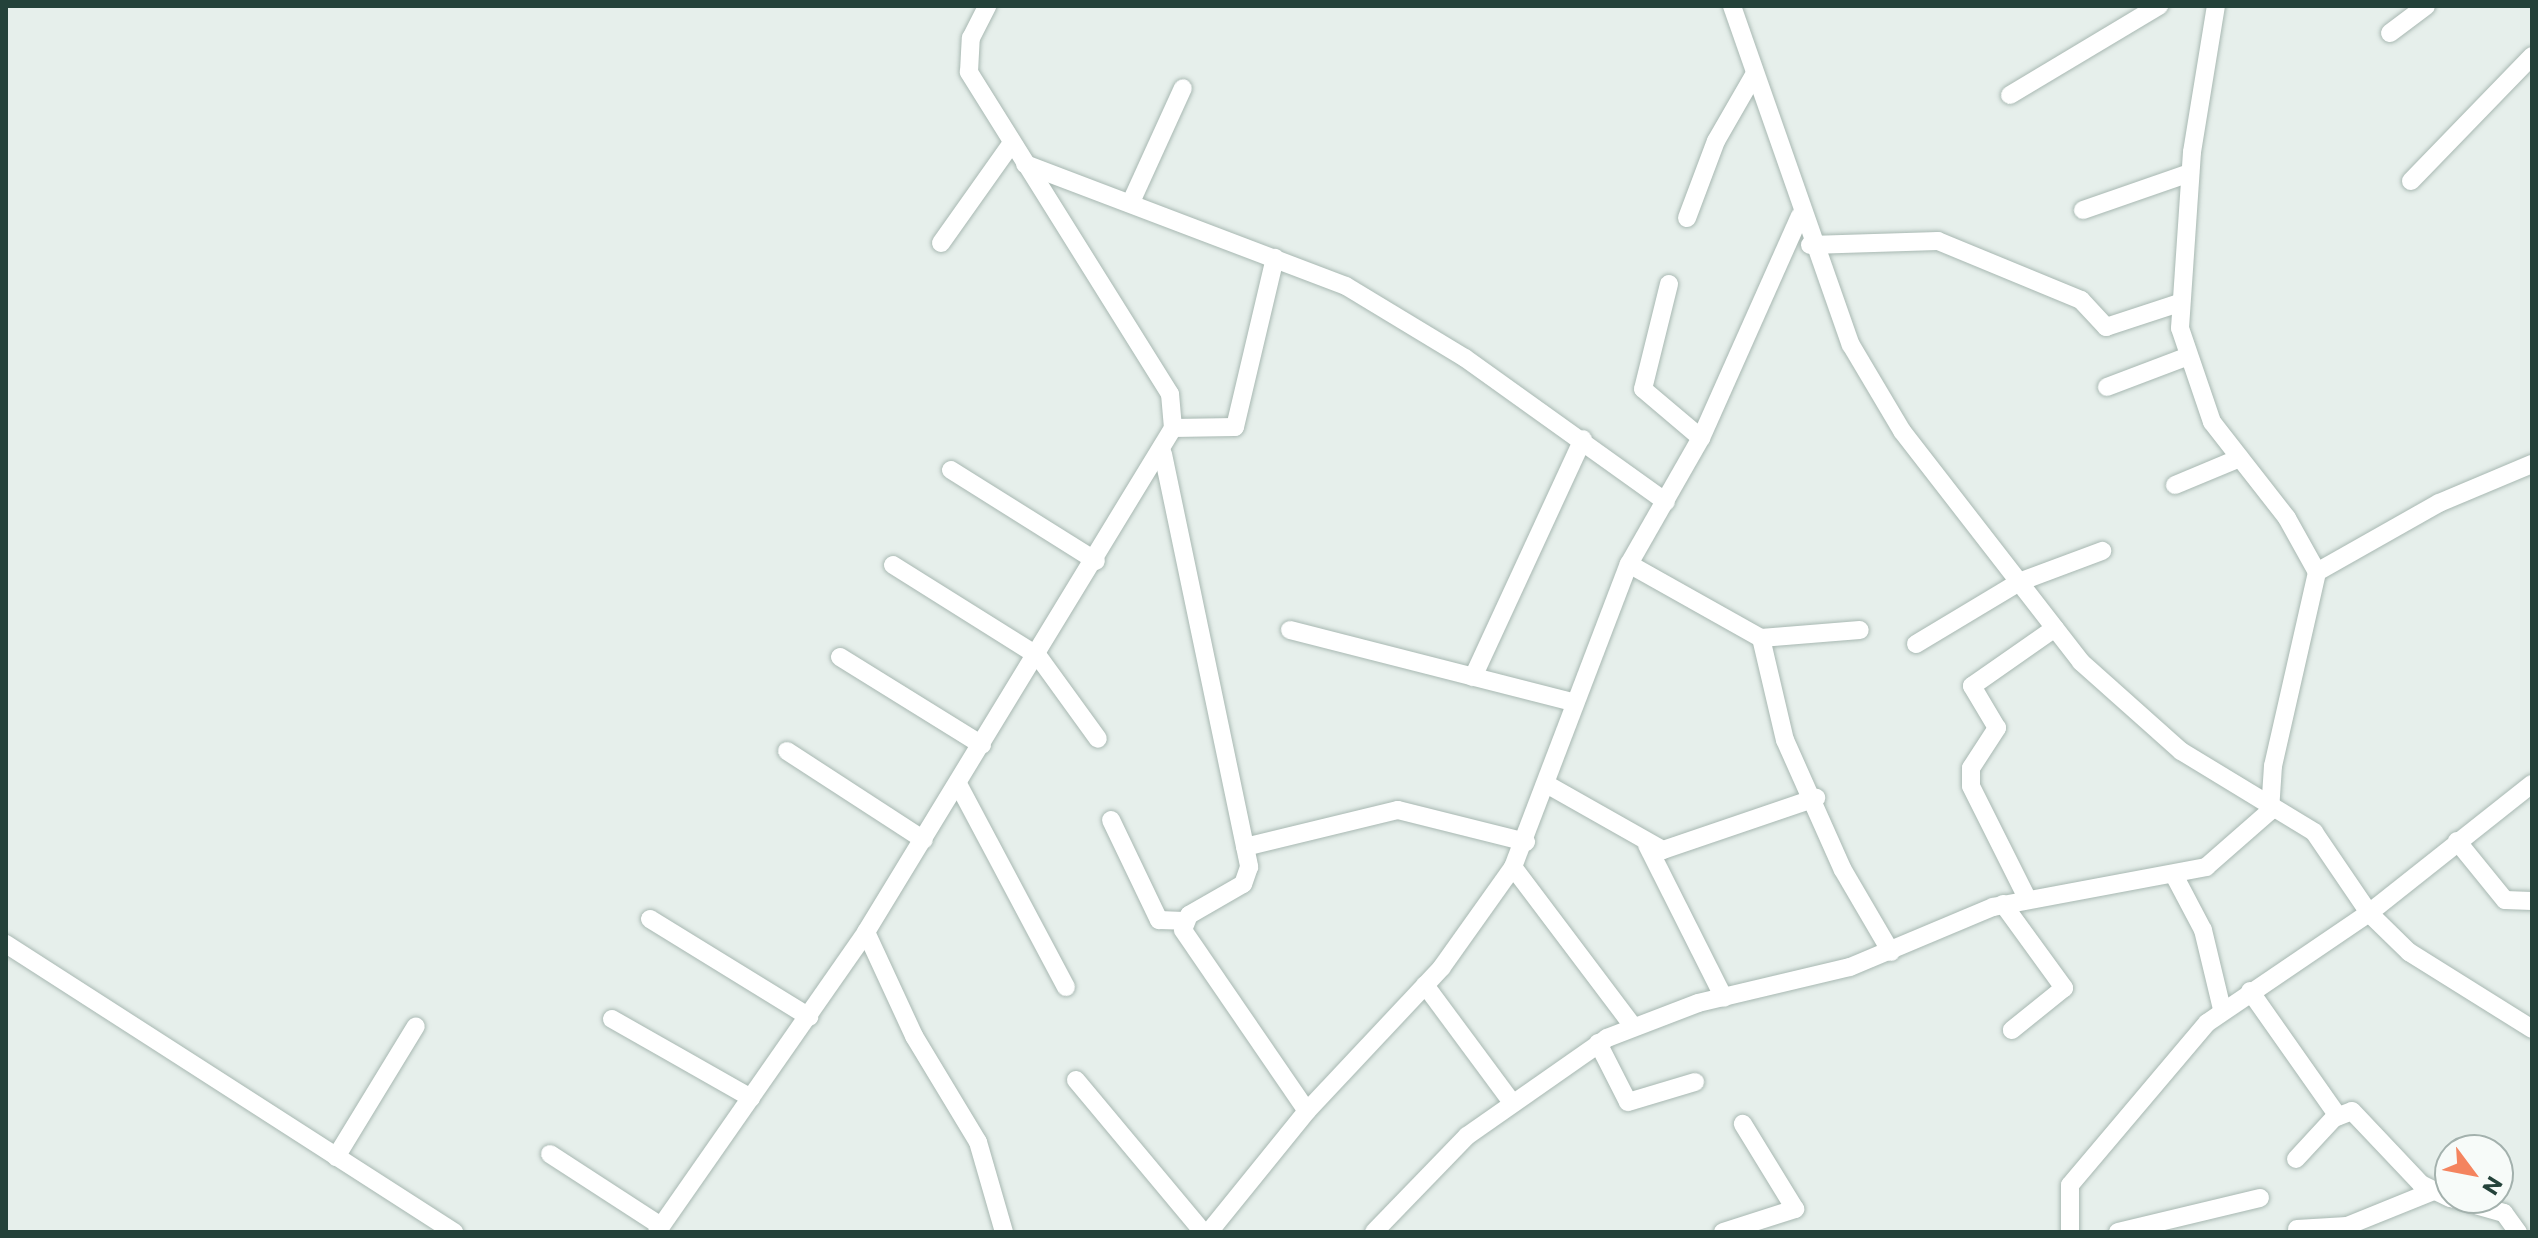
<!DOCTYPE html>
<html>
<head>
<meta charset="utf-8">
<style>
  body { margin:0 }
  #map { position:relative; width:2538px; height:1238px; overflow:hidden; background:#e6efeb; font-family:Commissioner,sans-serif }
  div>[style] { position:absolute }
  .roads { filter:drop-shadow(0 0 2px #a8b8b2) drop-shadow(0 0 2px #a8b8b2) }
  .minor>* { height:18px; margin:-9px; padding:0 9px; transform-origin:9px; border-radius:9px; background:#fff }
  span { translate:-50% -50%; white-space:nowrap; text-align:center; line-height:1.15; -webkit-text-stroke:6px #f7fbf9; paint-order:stroke }
  .frame { position:absolute; inset:0; border:8px solid #24423a; pointer-events:none }
  .north { position:absolute; left:2434px; top:1134px; width:80px; height:80px; box-sizing:border-box; background:#f7fbf9; border:2px solid #a3b1ad; border-radius:50%; rotate:122deg; font-size:22px; font-weight:700; line-height:32px; text-align:center; color:#24423a }
  .north::after { content:''; display:block; margin:auto; width:28px; height:36px; background:#f4845f; clip-path:polygon(50% 0,100% 100%,50% 72%,0 100%) }
</style>
</head>
<body>
<div id="map">
  <div class="roads">
    <div class="minor">
      <i style="left:1732px;top:6px;width:359px;rotate:70.7deg"></i>
      <i style="left:1851px;top:345px;width:100px;rotate:59.3deg"></i>
      <i style="left:1902px;top:431px;width:292px;rotate:52.2deg"></i>
      <i style="left:2081px;top:662px;width:134px;rotate:41.7deg"></i>
      <i style="left:2181px;top:751px;width:156px;rotate:31.3deg"></i>
      <i style="left:2314px;top:832px;width:98px;rotate:55.8deg"></i>
      <i style="left:2369px;top:913px;width:56px;rotate:44.3deg"></i>
      <i style="left:2409px;top:952px;width:145px;rotate:32deg"></i>
      <i style="left:2390px;top:33px;width:45px;rotate:-36.9deg"></i>
      <i style="left:2010px;top:95px;width:174px;rotate:-30.9deg"></i>
      <i style="left:1025px;top:164px;width:343px;rotate:20.8deg"></i>
      <i style="left:1346px;top:286px;width:139px;rotate:31.2deg"></i>
      <i style="left:1465px;top:358px;width:247px;rotate:35.6deg"></i>
      <i style="left:2411px;top:181px;width:174px;rotate:-45.9deg"></i>
      <i style="left:1131px;top:202px;width:125px;rotate:-65.5deg"></i>
      <i style="left:2083px;top:210px;width:113px;rotate:-19.1deg"></i>
      <i style="left:1687px;top:218px;width:82px;rotate:-69.4deg"></i>
      <i style="left:1716px;top:141px;width:76px;rotate:-60.1deg"></i>
      <i style="left:941px;top:243px;width:118px;rotate:-54.7deg"></i>
      <i style="left:1810px;top:245px;width:128px;rotate:-1.8deg"></i>
      <i style="left:1938px;top:241px;width:155px;rotate:22.4deg"></i>
      <i style="left:2081px;top:300px;width:37px;rotate:47deg"></i>
      <i style="left:2106px;top:327px;width:77px;rotate:-18.2deg"></i>
      <i style="left:1669px;top:284px;width:108px;rotate:103.9deg"></i>
      <i style="left:1643px;top:389px;width:76px;rotate:40.2deg"></i>
      <i style="left:2107px;top:387px;width:85px;rotate:-20.8deg"></i>
      <i style="left:1173px;top:428px;width:62px;rotate:-0.9deg"></i>
      <i style="left:1235px;top:427px;width:174px;rotate:-76.7deg"></i>
      <i style="left:1163px;top:454px;width:422px;rotate:78.2deg"></i>
      <i style="left:1249px;top:867px;width:18px;rotate:109deg"></i>
      <i style="left:1243px;top:884px;width:62px;rotate:150.1deg"></i>
      <i style="left:1189px;top:915px;width:16px;rotate:112deg"></i>
      <i style="left:1183px;top:930px;width:219px;rotate:55.6deg"></i>
      <i style="left:951px;top:470px;width:171px;rotate:32.1deg"></i>
      <i style="left:2175px;top:485px;width:70px;rotate:-22.6deg"></i>
      <i style="left:1629px;top:564px;width:151px;rotate:29.3deg"></i>
      <i style="left:1761px;top:638px;width:105px;rotate:76.8deg"></i>
      <i style="left:1785px;top:740px;width:142px;rotate:66deg"></i>
      <i style="left:1843px;top:870px;width:95px;rotate:59.7deg"></i>
      <i style="left:893px;top:565px;width:171px;rotate:32.1deg"></i>
      <i style="left:1038px;top:656px;width:102px;rotate:54.1deg"></i>
      <i style="left:2317px;top:572px;width:140px;rotate:-29.5deg"></i>
      <i style="left:2439px;top:503px;width:101px;rotate:-22.8deg"></i>
      <i style="left:1290px;top:630px;width:292px;rotate:14.3deg"></i>
      <i style="left:1761px;top:638px;width:99px;rotate:-4.6deg"></i>
      <i style="left:1916px;top:644px;width:120px;rotate:-31deg"></i>
      <i style="left:2019px;top:582px;width:89px;rotate:-20.5deg"></i>
      <i style="left:840px;top:657px;width:167px;rotate:31.8deg"></i>
      <i style="left:1473px;top:677px;width:262px;rotate:-65.2deg"></i>
      <i style="left:787px;top:751px;width:163px;rotate:33deg"></i>
      <i style="left:958px;top:784px;width:230px;rotate:62deg"></i>
      <i style="left:1548px;top:785px;width:132px;rotate:29.5deg"></i>
      <i style="left:1663px;top:850px;width:162px;rotate:-18.8deg"></i>
      <i style="left:1111px;top:820px;width:111px;rotate:64.4deg"></i>
      <i style="left:1159px;top:920px;width:25px;rotate:2deg"></i>
      <i style="left:2457px;top:841px;width:76px;rotate:50.9deg"></i>
      <i style="left:2505px;top:900px;width:27px;rotate:2deg"></i>
      <i style="left:1647px;top:845px;width:171px;rotate:63.3deg"></i>
      <i style="left:1245px;top:847px;width:157px;rotate:-13.6deg"></i>
      <i style="left:1398px;top:810px;width:132px;rotate:14deg"></i>
      <i style="left:1513px;top:867px;width:199px;rotate:53deg"></i>
      <i style="left:2174px;top:875px;width:62px;rotate:62.2deg"></i>
      <i style="left:2203px;top:930px;width:81px;rotate:76.5deg"></i>
      <i style="left:2027px;top:898px;width:125px;rotate:-116.6deg"></i>
      <i style="left:1971px;top:786px;width:18px;rotate:-90deg"></i>
      <i style="left:1971px;top:768px;width:48px;rotate:-57deg"></i>
      <i style="left:1997px;top:728px;width:49px;rotate:-120.8deg"></i>
      <i style="left:1972px;top:686px;width:101px;rotate:-34.9deg"></i>
      <i style="left:2003px;top:904px;width:104px;rotate:54deg"></i>
      <i style="left:2064px;top:988px;width:67px;rotate:141.1deg"></i>
      <i style="left:650px;top:919px;width:187px;rotate:31.6deg"></i>
      <i style="left:866px;top:932px;width:115px;rotate:65.2deg"></i>
      <i style="left:914px;top:1036px;width:124px;rotate:58.9deg"></i>
      <i style="left:978px;top:1142px;width:94px;rotate:73.9deg"></i>
      <i style="left:6px;top:944px;width:533px;rotate:32.74deg"></i>
      <i style="left:1425px;top:985px;width:143px;rotate:53.5deg"></i>
      <i style="left:2250px;top:991px;width:153px;rotate:54.9deg"></i>
      <i style="left:612px;top:1019px;width:160px;rotate:29.6deg"></i>
      <i style="left:1598px;top:1043px;width:66px;rotate:63deg"></i>
      <i style="left:1628px;top:1102px;width:70px;rotate:-16.6deg"></i>
      <i style="left:1076px;top:1080px;width:198px;rotate:50.1deg"></i>
      <i style="left:550px;top:1154px;width:132px;rotate:33deg"></i>
      <i style="left:336px;top:1157px;width:153px;rotate:-58.6deg"></i>
      <i style="left:2296px;top:1159px;width:56px;rotate:-47.2deg"></i>
      <i style="left:2334px;top:1118px;width:19px;rotate:-21deg"></i>
      <i style="left:2352px;top:1111px;width:100px;rotate:46.6deg"></i>
      <i style="left:2421px;top:1184px;width:32px;rotate:26deg"></i>
      <i style="left:2451px;top:1198px;width:55px;rotate:15.8deg"></i>
      <i style="left:2504px;top:1213px;width:24px;rotate:54deg"></i>
      <i style="left:2297px;top:1229px;width:50px;rotate:-3.4deg"></i>
      <i style="left:2347px;top:1226px;width:91px;rotate:-22deg"></i>
      <i style="left:657px;top:1232px;width:366px;rotate:-55.1deg"></i>
      <i style="left:866px;top:932px;width:590px;rotate:-58.65deg"></i>
      <i style="left:1173px;top:428px;width:34px;rotate:-95deg"></i>
      <i style="left:1170px;top:394px;width:380px;rotate:-122deg"></i>
      <i style="left:969px;top:72px;width:34px;rotate:-87deg"></i>
      <i style="left:971px;top:38px;width:36px;rotate:-63deg"></i>
      <i style="left:1209px;top:1232px;width:156px;rotate:-51deg"></i>
      <i style="left:1307px;top:1111px;width:197px;rotate:-46.8deg"></i>
      <i style="left:1442px;top:967px;width:123px;rotate:-54.6deg"></i>
      <i style="left:1513px;top:867px;width:324px;rotate:-69.1deg"></i>
      <i style="left:1629px;top:564px;width:145px;rotate:-60.3deg"></i>
      <i style="left:1701px;top:438px;width:243px;rotate:-66deg"></i>
      <i style="left:1374px;top:1232px;width:134px;rotate:-45.9deg"></i>
      <i style="left:1467px;top:1136px;width:171px;rotate:-35deg"></i>
      <i style="left:1607px;top:1038px;width:97px;rotate:-21deg"></i>
      <i style="left:1698px;top:1003px;width:156px;rotate:-13.3deg"></i>
      <i style="left:1850px;top:967px;width:155px;rotate:-22.8deg"></i>
      <i style="left:1993px;top:907px;width:217px;rotate:-10.6deg"></i>
      <i style="left:2206px;top:867px;width:85px;rotate:-41.2deg"></i>
      <i style="left:2270px;top:811px;width:45px;rotate:-86.2deg"></i>
      <i style="left:2273px;top:766px;width:199px;rotate:-77.2deg"></i>
      <i style="left:2317px;top:572px;width:62px;rotate:-119.1deg"></i>
      <i style="left:2287px;top:518px;width:122px;rotate:-128deg"></i>
      <i style="left:2212px;top:422px;width:99px;rotate:-108.8deg"></i>
      <i style="left:2180px;top:328px;width:176px;rotate:-86.1deg"></i>
      <i style="left:2192px;top:152px;width:148px;rotate:-80.7deg"></i>
      <i style="left:1723px;top:1232px;width:76px;rotate:-17.7deg"></i>
      <i style="left:1795px;top:1209px;width:100px;rotate:-121.5deg"></i>
      <i style="left:2070px;top:1232px;width:47px;rotate:-90deg"></i>
      <i style="left:2070px;top:1185px;width:212px;rotate:-49.8deg"></i>
      <i style="left:2207px;top:1023px;width:196px;rotate:-34.2deg"></i>
      <i style="left:2369px;top:913px;width:208px;rotate:-38.4deg"></i>
      <i style="left:2118px;top:1232px;width:146px;rotate:-13.5deg"></i>
    </div>
  </div>
  <div class="frame"></div>
  <div class="north">N</div>
</div>
</body>
</html>
